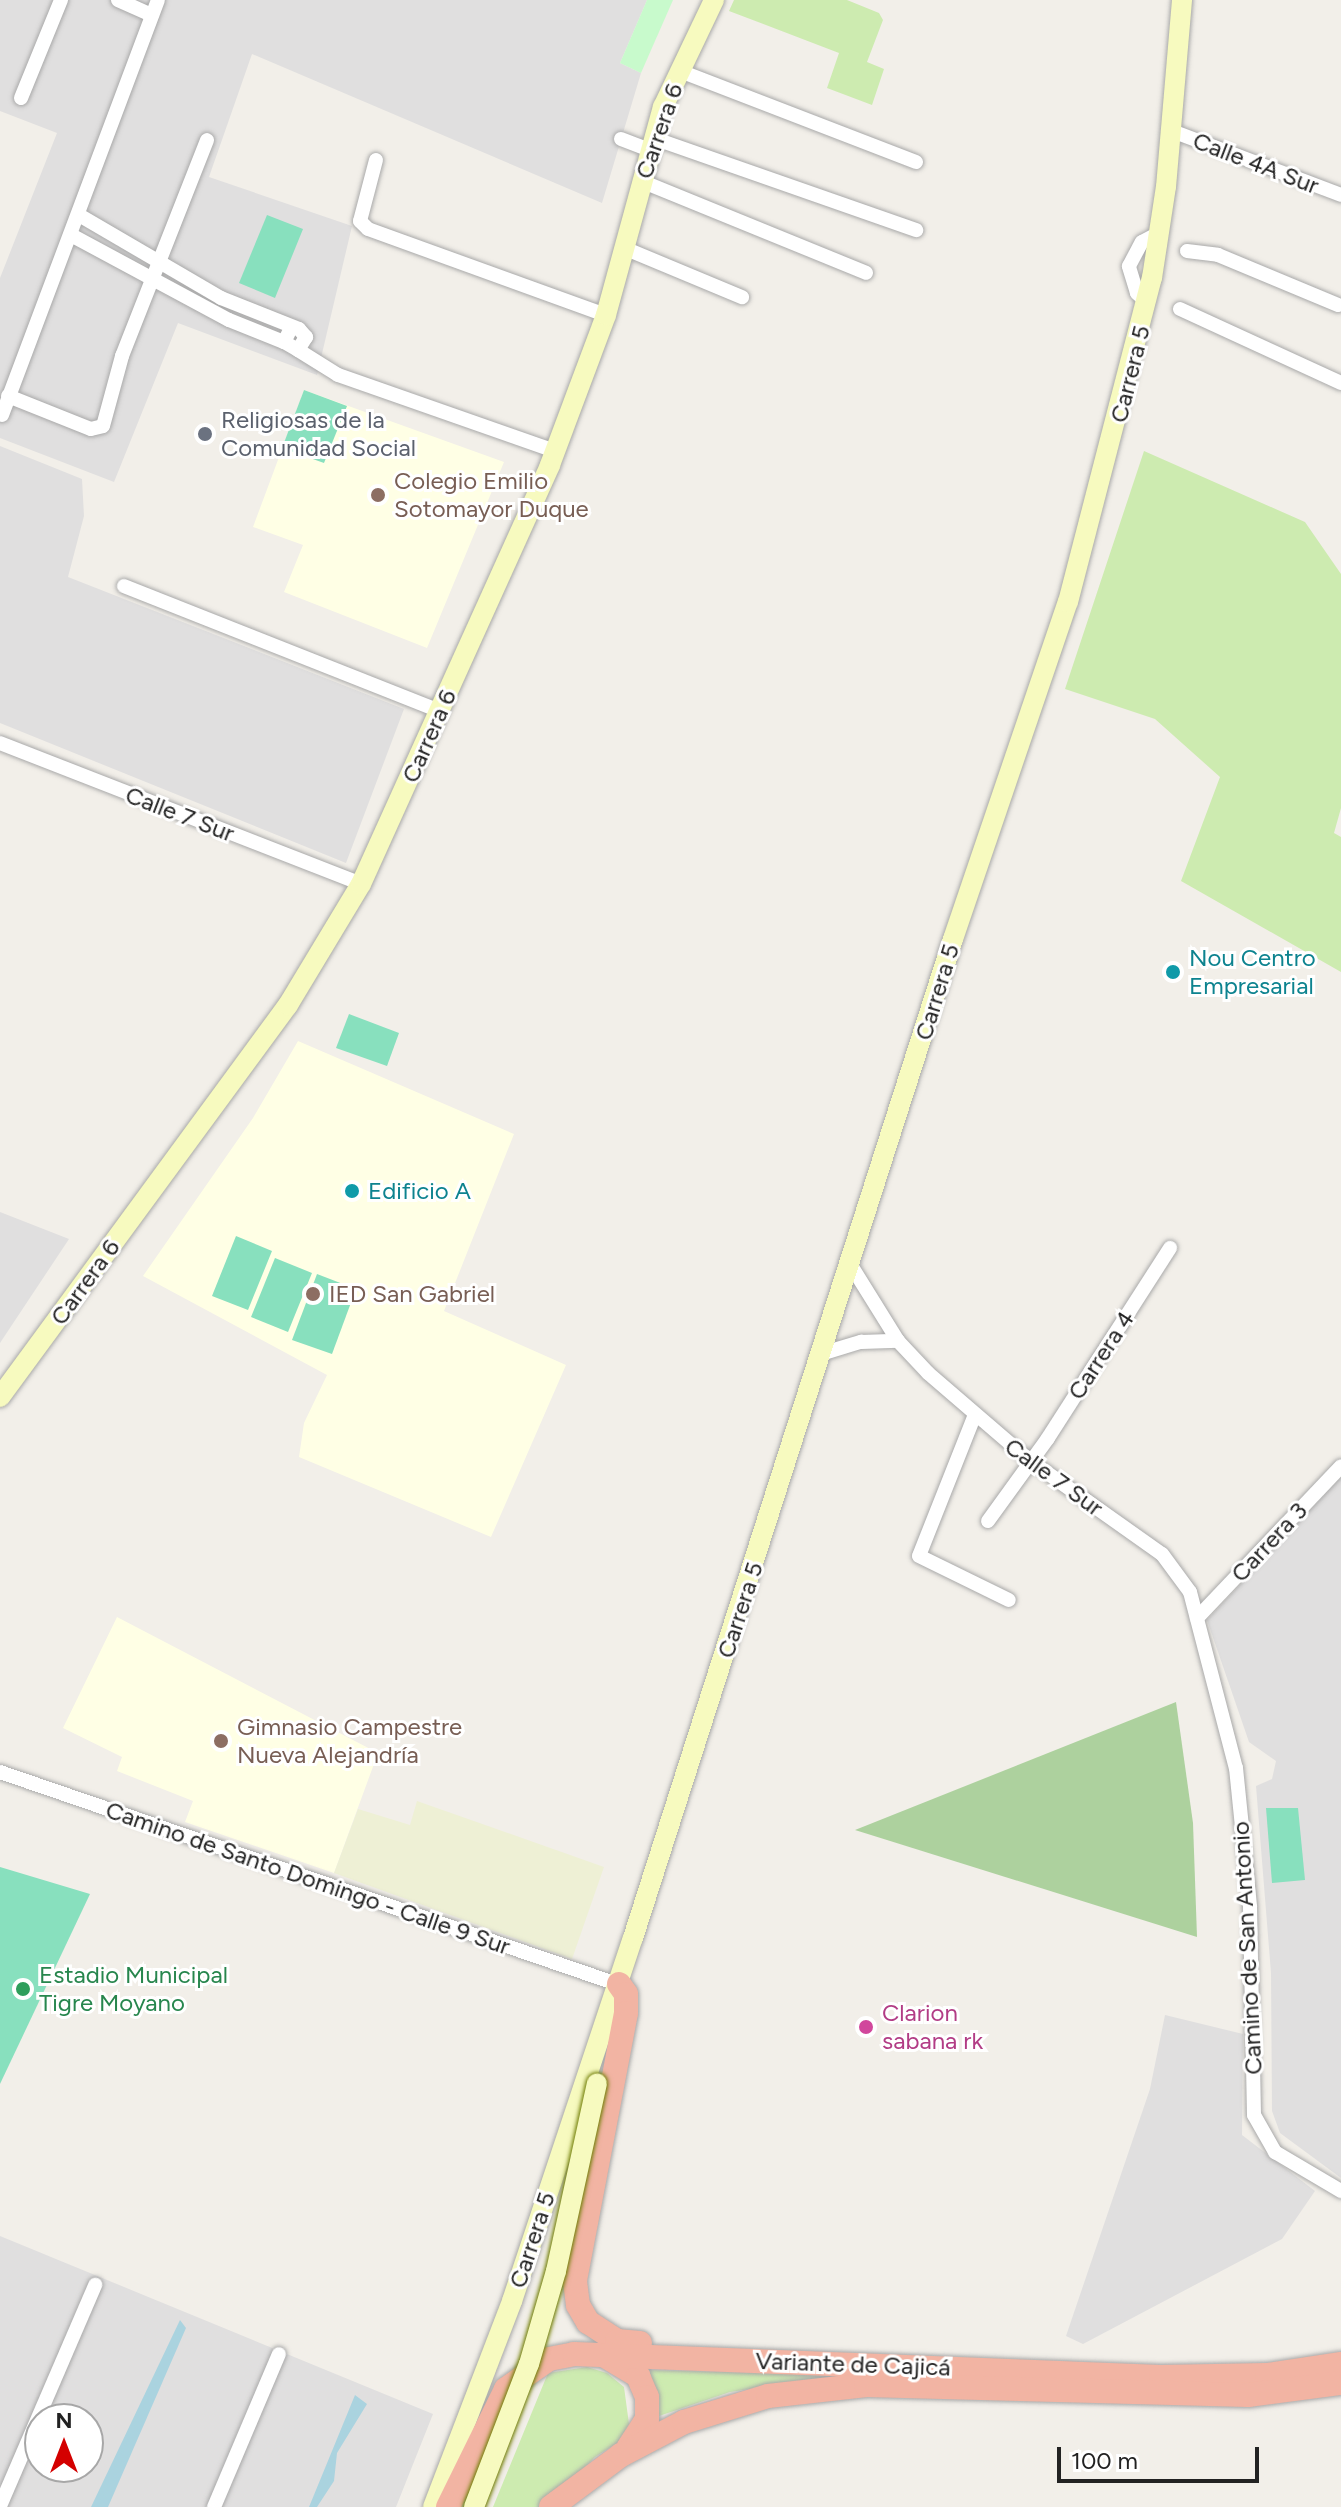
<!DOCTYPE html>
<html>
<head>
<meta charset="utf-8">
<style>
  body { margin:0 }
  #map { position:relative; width:1341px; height:2507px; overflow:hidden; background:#f2efe9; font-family:Figtree,sans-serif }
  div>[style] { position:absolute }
  .residential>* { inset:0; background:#e0dfdf }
  .education>* { inset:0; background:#ffffe5 }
  .farmland>* { inset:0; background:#eef0d5 }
  .grass>* { inset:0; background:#cdebb0 }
  .forest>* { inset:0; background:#add19e }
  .park>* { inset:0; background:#c8facc }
  .pitch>* { inset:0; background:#88e0be }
  .water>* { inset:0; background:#aad3df }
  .roads { filter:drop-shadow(0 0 2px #a9a9a9) drop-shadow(0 0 2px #a9a9a9) }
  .minor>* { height:14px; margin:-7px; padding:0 7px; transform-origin:7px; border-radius:7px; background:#fff }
  .secondary>* { height:20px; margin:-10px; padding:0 10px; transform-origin:10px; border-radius:10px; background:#f7fabf }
  .trunk>* { height:24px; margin:-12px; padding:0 12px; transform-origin:12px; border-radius:12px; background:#f2b4a3 }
  .bridges { filter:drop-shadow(0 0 2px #707d05) drop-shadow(0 0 2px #707d05) }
  .secondary-bridge>* { height:20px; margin:-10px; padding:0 10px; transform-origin:10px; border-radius:10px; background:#f7fabf }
  .dots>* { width:22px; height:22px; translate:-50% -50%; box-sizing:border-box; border:4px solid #fff; border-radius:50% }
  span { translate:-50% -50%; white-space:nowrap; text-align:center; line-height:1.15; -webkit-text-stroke:6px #fff; paint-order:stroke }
  .street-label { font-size:24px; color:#222 }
  .worship-label { font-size:24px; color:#5b616d }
  .left { translate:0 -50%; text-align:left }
  .education-label { font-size:24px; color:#785e54 }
  .culture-label { font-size:24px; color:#0d838f }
  .leisure-label { font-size:24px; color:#27864d }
  .hotel-label { font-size:24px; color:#b23c85 }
  .north { position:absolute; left:24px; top:2403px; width:80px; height:80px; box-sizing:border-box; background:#fff; border:2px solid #a7a7a7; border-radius:50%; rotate:0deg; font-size:22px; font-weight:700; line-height:32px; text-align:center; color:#222 }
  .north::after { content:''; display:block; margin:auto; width:28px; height:36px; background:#d40000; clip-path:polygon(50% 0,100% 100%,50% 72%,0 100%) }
  .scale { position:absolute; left:1057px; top:2447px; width:202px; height:36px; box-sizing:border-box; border:4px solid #222; border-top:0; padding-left:10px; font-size:24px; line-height:28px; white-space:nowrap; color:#222; -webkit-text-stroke:6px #fff; paint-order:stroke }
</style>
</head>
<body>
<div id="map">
  <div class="residential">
    <i style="clip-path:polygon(0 0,647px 0,620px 63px,641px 73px,602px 203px,252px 54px,209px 177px,352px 226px,317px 375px,178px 323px,114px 482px,0 438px,0 278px,57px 133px,0 111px)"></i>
    <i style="clip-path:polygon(0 446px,82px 479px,84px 516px,68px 577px,404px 709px,346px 863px,0 723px)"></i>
    <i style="clip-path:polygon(0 1212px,69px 1239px,0 1343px)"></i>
    <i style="clip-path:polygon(1341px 1477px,1341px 2178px,1280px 2133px,1272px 2111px,1271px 1973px,1256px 1786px,1272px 1779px,1276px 1761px,1249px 1742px,1207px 1620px)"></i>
    <i style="clip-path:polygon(1165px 2015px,1243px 2034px,1242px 2135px,1315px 2191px,1282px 2239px,1083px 2344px,1066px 2336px,1150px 2089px)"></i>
    <i style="clip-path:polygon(evenodd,0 2236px,433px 2414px,396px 2507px,0 2507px,0 2236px,40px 2419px,88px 2419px,88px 2467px,40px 2467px,40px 2419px)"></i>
  </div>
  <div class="education">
    <i style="clip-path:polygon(304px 390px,504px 462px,427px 648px,284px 592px,303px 545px,253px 527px)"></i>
    <i style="clip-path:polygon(298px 1041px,514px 1134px,444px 1311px,566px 1365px,491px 1537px,299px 1457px,304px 1423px,327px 1375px,143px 1276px,253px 1118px)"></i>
    <i style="clip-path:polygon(117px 1617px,378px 1753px,334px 1873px,185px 1822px,193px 1801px,117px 1771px,122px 1757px,63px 1728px)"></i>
  </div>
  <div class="farmland">
    <i style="clip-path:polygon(417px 1801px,604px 1867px,572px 1959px,334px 1873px,358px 1809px,410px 1825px)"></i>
  </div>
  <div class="grass">
    <i style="clip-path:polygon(734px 0,847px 0,879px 13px,883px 20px,867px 62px,884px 69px,872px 105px,827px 88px,839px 53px,729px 11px)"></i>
    <i style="clip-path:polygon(1144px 451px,1305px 522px,1341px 574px,1341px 808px,1334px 833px,1341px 837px,1341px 972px,1181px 881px,1220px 777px,1155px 719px,1065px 689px)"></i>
    <i style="clip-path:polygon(587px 2367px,607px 2373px,624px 2387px,629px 2424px,622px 2440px,595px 2457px,546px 2507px,493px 2507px,548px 2373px)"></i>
    <i style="clip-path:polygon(646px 2370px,841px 2375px,730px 2392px,659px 2416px)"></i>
  </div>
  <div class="forest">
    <i style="clip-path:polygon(1176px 1702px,1193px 1823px,1197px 1937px,855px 1830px)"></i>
  </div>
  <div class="park">
    <i style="clip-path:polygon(647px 0,673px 0,641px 73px,620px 63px)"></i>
  </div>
  <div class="pitch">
    <i style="clip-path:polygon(267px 215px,303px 229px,275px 298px,239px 283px)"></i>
    <i style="clip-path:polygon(304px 390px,347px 406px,324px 463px,282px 448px)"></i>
    <i style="clip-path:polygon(349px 1014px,399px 1033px,387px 1066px,336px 1048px)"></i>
    <i style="clip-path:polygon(236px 1236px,272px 1251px,248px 1310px,212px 1296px)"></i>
    <i style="clip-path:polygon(275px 1258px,312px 1273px,288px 1332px,251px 1317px)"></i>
    <i style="clip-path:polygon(317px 1274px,356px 1289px,332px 1354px,292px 1340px)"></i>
    <i style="clip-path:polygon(1266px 1808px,1298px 1808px,1305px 1880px,1272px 1883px)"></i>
    <i style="clip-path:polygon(0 1867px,90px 1894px,0 2084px)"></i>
  </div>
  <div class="water">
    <i style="clip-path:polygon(180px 2320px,186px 2328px,108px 2507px,91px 2507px)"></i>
    <i style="clip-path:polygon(355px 2395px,367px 2404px,337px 2453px,334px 2481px,317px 2507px,309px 2507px)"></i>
  </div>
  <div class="roads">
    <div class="minor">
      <i style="left:118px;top:0;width:37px;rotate:24deg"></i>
      <i style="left:680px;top:71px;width:253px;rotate:21.1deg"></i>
      <i style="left:21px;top:98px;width:106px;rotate:-67.8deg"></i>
      <i style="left:1172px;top:131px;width:181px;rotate:20.7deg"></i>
      <i style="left:653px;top:138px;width:279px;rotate:19.3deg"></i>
      <i style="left:621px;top:139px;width:30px;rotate:21deg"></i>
      <i style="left:376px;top:160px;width:63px;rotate:104.7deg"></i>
      <i style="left:360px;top:221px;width:11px;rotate:45deg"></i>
      <i style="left:368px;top:229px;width:253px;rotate:19.9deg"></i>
      <i style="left:641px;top:181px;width:243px;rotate:22.2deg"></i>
      <i style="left:79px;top:215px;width:164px;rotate:30.3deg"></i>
      <i style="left:221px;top:298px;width:84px;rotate:21.7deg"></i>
      <i style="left:299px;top:329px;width:11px;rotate:49deg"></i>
      <i style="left:306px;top:337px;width:15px;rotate:122deg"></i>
      <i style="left:298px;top:350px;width:16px;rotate:-150deg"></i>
      <i style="left:284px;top:342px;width:16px;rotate:-63deg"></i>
      <i style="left:71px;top:235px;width:179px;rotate:28.3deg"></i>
      <i style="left:229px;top:320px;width:59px;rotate:21.8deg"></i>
      <i style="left:624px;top:248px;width:128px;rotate:22.6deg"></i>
      <i style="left:1187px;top:251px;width:31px;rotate:7deg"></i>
      <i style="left:1218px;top:255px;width:130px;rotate:22.6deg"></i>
      <i style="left:1148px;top:303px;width:15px;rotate:-138deg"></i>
      <i style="left:1137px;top:293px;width:28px;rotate:-107deg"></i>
      <i style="left:1129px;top:266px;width:27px;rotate:-62deg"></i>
      <i style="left:1142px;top:242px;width:19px;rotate:-28deg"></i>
      <i style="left:1180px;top:309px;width:177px;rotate:24.7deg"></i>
      <i style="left:298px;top:350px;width:47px;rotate:32deg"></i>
      <i style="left:338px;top:375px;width:230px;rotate:19.3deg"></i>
      <i style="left:8px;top:396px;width:89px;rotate:21.7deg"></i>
      <i style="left:91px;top:429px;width:12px;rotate:-14deg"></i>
      <i style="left:103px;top:426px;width:73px;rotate:-74.8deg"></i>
      <i style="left:122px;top:356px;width:232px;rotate:-68.5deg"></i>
      <i style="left:2px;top:415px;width:443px;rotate:-69.4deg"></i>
      <i style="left:124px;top:586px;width:340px;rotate:21.6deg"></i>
      <i style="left:0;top:743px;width:388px;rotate:21.3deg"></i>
      <i style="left:852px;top:1267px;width:87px;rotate:58.1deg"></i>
      <i style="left:898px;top:1341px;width:44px;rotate:46.8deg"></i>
      <i style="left:928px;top:1373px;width:133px;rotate:40.7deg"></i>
      <i style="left:1029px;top:1460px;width:163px;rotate:35.3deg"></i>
      <i style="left:1162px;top:1554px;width:47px;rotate:53.6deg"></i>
      <i style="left:1190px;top:1592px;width:182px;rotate:75.4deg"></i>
      <i style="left:1236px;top:1768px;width:140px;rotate:84.2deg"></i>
      <i style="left:1250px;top:1907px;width:208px;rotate:88.9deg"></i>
      <i style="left:1254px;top:2115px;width:43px;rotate:60.4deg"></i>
      <i style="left:1275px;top:2152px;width:77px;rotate:30.6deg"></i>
      <i style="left:824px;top:1353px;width:39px;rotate:-17deg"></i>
      <i style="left:861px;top:1342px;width:37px;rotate:-2deg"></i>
      <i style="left:974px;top:1417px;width:149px;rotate:111.6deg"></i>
      <i style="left:919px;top:1556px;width:100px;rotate:26.1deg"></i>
      <i style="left:988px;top:1521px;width:102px;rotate:-54.1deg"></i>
      <i style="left:1048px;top:1438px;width:226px;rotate:-57.3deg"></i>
      <i style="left:1197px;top:1618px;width:209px;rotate:-46.5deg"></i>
      <i style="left:0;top:1772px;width:652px;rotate:18.96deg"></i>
      <i style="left:0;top:2506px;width:241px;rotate:-66.7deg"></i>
      <i style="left:214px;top:2507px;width:166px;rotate:-67deg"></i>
    </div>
    <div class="secondary">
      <i style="left:0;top:1397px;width:486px;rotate:-53.7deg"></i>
      <i style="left:288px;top:1005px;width:141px;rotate:-58.9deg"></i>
      <i style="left:361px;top:884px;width:460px;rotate:-65.7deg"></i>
      <i style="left:550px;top:465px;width:160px;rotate:-69.5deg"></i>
      <i style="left:606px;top:315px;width:216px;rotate:-74.7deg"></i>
      <i style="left:663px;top:107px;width:119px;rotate:-64.5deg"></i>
      <i style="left:433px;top:2507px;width:221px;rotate:-69deg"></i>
      <i style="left:512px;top:2301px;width:383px;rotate:-71.6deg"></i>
      <i style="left:633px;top:1938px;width:1049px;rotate:-72.24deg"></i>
      <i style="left:953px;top:939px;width:356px;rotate:-71.2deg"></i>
      <i style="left:1068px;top:602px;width:335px;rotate:-75.5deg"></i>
      <i style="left:1152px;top:278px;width:92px;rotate:-81.3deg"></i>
      <i style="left:1166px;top:187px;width:188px;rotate:-85.1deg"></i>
    </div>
    <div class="trunk">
      <i style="left:619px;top:1984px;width:12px;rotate:55deg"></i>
      <i style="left:626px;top:1994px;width:19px;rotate:90deg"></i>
      <i style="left:626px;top:2013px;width:273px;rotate:100.8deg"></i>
      <i style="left:575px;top:2281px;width:24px;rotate:83deg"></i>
      <i style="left:578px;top:2305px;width:20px;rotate:60deg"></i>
      <i style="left:588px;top:2322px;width:35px;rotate:33deg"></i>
      <i style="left:617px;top:2341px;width:23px;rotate:5deg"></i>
      <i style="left:605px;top:2356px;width:39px;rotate:31deg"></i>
      <i style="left:638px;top:2376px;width:23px;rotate:67deg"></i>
      <i style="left:647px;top:2397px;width:22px;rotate:90deg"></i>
      <i style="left:647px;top:2419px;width:35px;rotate:123deg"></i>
      <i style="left:448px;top:2507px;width:131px;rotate:-63.8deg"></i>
      <i style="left:506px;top:2389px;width:52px;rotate:-34.9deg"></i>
      <i style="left:549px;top:2359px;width:25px;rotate:-11deg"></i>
      <i style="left:574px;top:2354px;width:587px;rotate:2.24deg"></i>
      <i style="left:1161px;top:2377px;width:106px;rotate:-1.1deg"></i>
      <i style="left:1267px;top:2375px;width:75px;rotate:-8.5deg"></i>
      <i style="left:551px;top:2507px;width:87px;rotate:-36.6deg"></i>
      <i style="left:621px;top:2455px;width:71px;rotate:-27.6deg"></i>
      <i style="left:684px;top:2422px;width:88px;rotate:-17.2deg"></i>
      <i style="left:768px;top:2396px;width:99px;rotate:-6.4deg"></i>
      <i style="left:866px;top:2385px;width:382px;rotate:1.5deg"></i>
      <i style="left:1248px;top:2395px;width:94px;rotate:-7.4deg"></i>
    </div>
  </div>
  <div class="bridges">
    <div class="secondary-bridge">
      <i style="left:474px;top:2507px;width:153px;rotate:-69deg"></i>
      <i style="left:529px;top:2364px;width:97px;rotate:-73.8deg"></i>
      <i style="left:556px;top:2271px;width:192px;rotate:-77.7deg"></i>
    </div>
  </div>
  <div class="dots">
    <i style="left:205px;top:434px;background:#6b7280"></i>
    <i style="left:378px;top:495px;background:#8d6e63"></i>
    <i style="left:1173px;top:972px;background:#0f9aa8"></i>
    <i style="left:352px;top:1191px;background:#0f9aa8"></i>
    <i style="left:313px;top:1294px;background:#8d6e63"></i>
    <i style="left:221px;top:1741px;background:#8d6e63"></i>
    <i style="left:23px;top:1989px;background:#2e9e5b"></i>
    <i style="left:866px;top:2027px;background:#d1479c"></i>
  </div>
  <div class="street-label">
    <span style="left:659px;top:131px;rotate:-71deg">Carrera 6</span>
    <span style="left:1256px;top:163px;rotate:21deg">Calle 4A Sur</span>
    <span style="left:1130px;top:374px;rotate:-76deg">Carrera 5</span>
    <span style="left:429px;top:736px;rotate:-66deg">Carrera 6</span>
    <span style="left:180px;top:814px;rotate:21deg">Calle 7 Sur</span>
    <span style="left:937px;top:992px;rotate:-73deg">Carrera 5</span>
    <span style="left:85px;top:1282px;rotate:-54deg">Carrera 6</span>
    <span style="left:1101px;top:1355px;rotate:-57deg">Carrera 4</span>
    <span style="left:1054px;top:1477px;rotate:36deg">Calle 7 Sur</span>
    <span style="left:1269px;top:1542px;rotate:-47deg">Carrera 3</span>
    <span style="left:740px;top:1610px;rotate:-72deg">Carrera 5</span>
    <span style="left:308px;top:1878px;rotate:19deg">Camino de Santo Domingo - Calle 9 Sur</span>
    <span style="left:1247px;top:1948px;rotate:-93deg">Camino de San Antonio</span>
    <span style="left:532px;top:2240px;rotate:-72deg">Carrera 5</span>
    <span style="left:853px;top:2364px;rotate:2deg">Variante de Cajicá</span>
  </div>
  <div class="worship-label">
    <span class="left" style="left:221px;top:434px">Religiosas de la<br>Comunidad Social</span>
  </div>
  <div class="education-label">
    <span class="left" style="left:394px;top:495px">Colegio Emilio<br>Sotomayor Duque</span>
    <span class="left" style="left:329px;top:1294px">IED San Gabriel</span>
    <span class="left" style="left:237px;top:1741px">Gimnasio Campestre<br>Nueva Alejandría</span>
  </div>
  <div class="culture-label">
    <span class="left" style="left:1189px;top:972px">Nou Centro<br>Empresarial</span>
    <span class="left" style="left:368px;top:1191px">Edificio A</span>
  </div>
  <div class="leisure-label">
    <span class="left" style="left:39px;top:1989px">Estadio Municipal<br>Tigre Moyano</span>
  </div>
  <div class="hotel-label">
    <span class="left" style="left:882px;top:2027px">Clarion<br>sabana rk</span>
  </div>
  <div class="north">N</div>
  <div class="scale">100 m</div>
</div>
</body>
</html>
